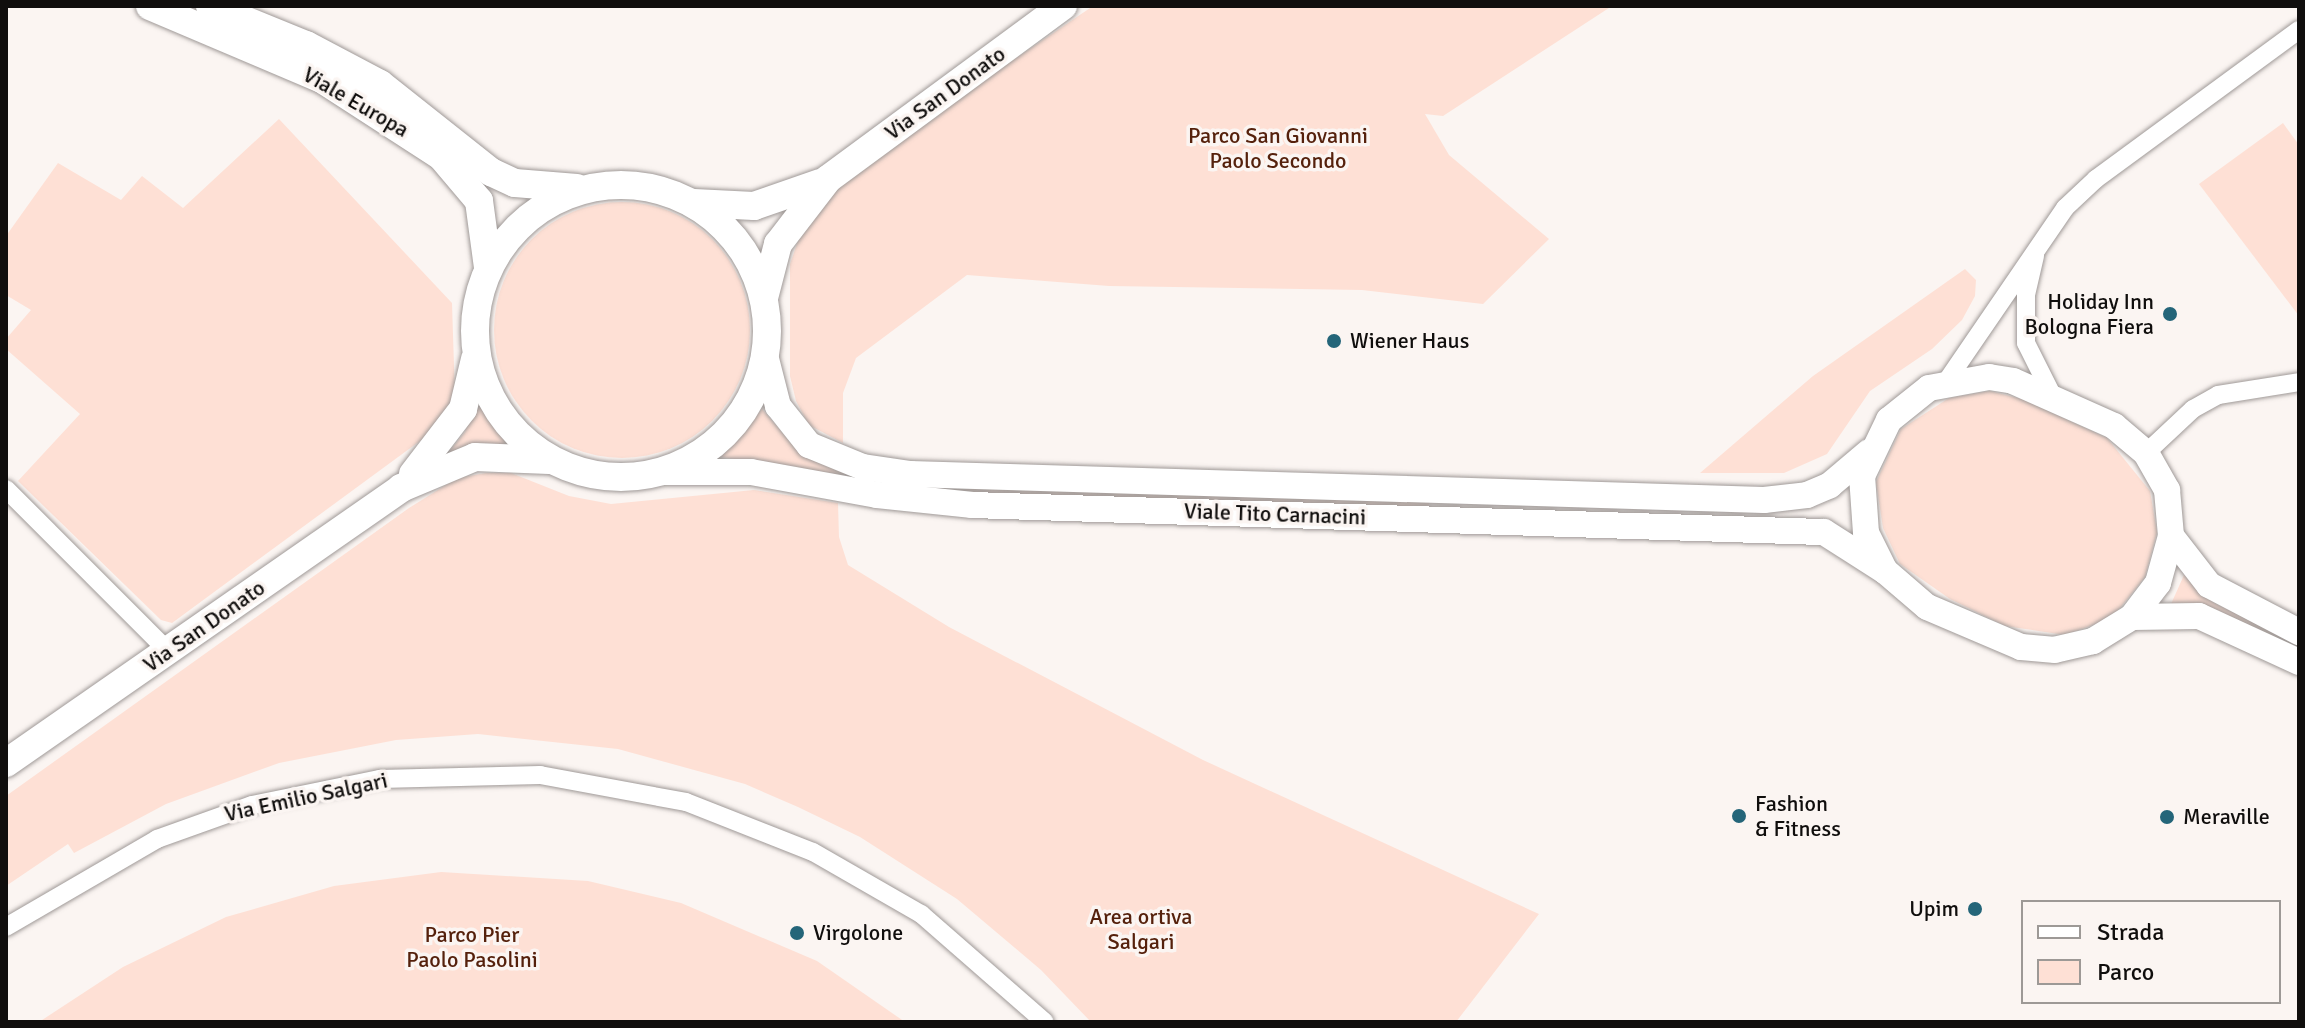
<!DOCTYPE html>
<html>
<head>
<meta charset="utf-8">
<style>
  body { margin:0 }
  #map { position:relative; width:2305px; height:1028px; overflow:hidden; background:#fbf5f2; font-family:Signika,sans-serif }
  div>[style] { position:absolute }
  .green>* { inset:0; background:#fee0d5 }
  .round { border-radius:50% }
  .roads { filter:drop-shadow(0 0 2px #9f9997) drop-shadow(0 0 2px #9f9997) }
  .street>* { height:18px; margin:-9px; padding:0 9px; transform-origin:9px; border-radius:9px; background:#fff }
  .secondary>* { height:26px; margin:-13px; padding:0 13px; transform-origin:13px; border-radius:13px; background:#fff }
  .primary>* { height:28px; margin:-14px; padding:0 14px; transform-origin:14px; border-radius:14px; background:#fff }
  .primary>.ring { margin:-14px; padding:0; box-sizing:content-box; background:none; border:28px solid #fff; border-radius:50% }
  .dots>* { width:22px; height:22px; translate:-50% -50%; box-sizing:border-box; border:4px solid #fbf5f2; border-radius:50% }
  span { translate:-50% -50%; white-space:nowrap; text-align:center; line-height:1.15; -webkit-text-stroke:7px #fbf5f2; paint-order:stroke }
  .street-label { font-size:22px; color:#100e0d }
  .park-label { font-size:22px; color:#55210c }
  .poi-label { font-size:22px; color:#100e0d }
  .right { translate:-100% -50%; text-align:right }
  .left { translate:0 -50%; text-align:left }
  .frame { position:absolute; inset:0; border:8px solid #100e0d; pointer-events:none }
  .legend { position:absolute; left:2021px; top:900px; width:260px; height:104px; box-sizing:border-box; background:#fbf5f2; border:2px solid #9d9996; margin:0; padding:10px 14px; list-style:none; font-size:24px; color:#100e0d }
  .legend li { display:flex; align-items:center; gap:16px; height:40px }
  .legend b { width:40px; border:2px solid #9d9996 }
</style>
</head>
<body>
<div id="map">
  <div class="green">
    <i style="clip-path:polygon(1093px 6px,1612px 6px,1443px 116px,1425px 114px,1449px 155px,1549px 239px,1483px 304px,1362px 290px,1109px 286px,967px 275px,856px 358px,843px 393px,843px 443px,809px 425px,796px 401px,790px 376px,790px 264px,808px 212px,879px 151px)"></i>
    <i style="clip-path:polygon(279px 119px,452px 303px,455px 397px,439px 427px,172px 623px,161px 620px,18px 481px,80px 414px,6px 349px,6px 339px,31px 310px,6px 295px,6px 236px,58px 163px,121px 200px,142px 176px,183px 208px)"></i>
    <i style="clip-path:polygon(2283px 123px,2299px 145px,2299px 316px,2199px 184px)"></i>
    <i class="round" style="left:494px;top:202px;width:256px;height:256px"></i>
    <i style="clip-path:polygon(1965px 269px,1976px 280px,1975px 296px,1962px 320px,1932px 349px,1870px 391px,1827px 454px,1784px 473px,1700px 473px,1813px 376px)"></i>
    <i style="clip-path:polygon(1990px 391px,2022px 399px,2107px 438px,2150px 491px,2157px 532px,2145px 577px,2112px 618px,2065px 635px,2005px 626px,1950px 599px,1900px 564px,1883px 528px,1876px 482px,1901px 429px,1949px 398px)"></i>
    <i style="clip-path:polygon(477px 397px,490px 422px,513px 443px,448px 453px,465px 432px)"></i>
    <i style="clip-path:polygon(762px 409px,797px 450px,846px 471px,1429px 500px,1429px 508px,959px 492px,721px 457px)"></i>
    <i style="clip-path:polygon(486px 473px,511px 473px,569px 496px,611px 504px,754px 490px,838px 503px,839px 537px,848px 565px,949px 627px,1203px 760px,1539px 914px,1456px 1022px,1091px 1022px,1041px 970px,957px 899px,860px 837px,798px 807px,745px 784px,618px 749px,478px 734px,396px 740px,279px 763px,166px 804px,74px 853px,68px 844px,6px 886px,6px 796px,409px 508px,457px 478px)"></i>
    <i style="clip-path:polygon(2184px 575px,2214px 603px,2299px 644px,2299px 651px,2171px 604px)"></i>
    <i style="clip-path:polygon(441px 872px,588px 881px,681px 903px,817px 961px,905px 1022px,39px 1022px,123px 967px,226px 917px,334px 886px)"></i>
  </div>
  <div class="roads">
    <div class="street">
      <i style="left:2035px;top:256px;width:39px;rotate:103deg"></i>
      <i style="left:2026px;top:294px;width:49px;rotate:90deg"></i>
      <i style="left:2026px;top:343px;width:60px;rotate:63.4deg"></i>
      <i style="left:1946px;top:382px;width:211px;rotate:-55.6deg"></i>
      <i style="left:2065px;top:208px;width:42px;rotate:-43.1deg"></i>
      <i style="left:2096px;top:179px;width:252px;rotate:-36.3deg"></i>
      <i style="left:2146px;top:453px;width:64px;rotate:-43.1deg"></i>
      <i style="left:2193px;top:409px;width:29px;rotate:-29deg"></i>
      <i style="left:2218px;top:395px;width:82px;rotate:-9.1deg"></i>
      <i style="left:6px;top:489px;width:229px;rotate:45deg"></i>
      <i style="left:6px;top:927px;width:175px;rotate:-30.2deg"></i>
      <i style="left:157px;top:839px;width:101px;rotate:-19.7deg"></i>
      <i style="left:252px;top:805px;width:131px;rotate:-11.5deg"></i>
      <i style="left:380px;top:779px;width:160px;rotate:-1.4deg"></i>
      <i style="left:540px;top:775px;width:148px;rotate:10.5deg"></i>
      <i style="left:686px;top:802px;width:136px;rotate:21.5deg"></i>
      <i style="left:813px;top:852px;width:125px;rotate:29.9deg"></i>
      <i style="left:921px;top:914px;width:164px;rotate:41.1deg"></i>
    </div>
    <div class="secondary">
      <i style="left:765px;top:355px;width:53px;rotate:75.7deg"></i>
      <i style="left:778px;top:406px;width:50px;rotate:51.5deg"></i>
      <i style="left:809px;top:445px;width:58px;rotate:22.2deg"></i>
      <i style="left:863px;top:467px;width:48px;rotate:8.5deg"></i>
      <i style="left:910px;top:474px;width:854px;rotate:1.74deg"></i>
      <i style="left:1764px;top:500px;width:43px;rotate:-6.6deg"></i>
      <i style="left:1807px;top:495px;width:25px;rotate:-23deg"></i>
      <i style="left:1830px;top:485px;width:51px;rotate:-40.2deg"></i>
      <i style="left:1989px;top:377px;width:24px;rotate:9deg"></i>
      <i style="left:2013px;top:381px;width:111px;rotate:24deg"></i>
      <i style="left:2114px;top:426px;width:42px;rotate:40.2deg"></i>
      <i style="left:2146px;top:453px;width:43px;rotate:60.4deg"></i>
      <i style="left:2167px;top:490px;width:46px;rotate:85deg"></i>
      <i style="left:2171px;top:536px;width:49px;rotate:105.5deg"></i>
      <i style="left:2158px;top:583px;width:43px;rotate:127.4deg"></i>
      <i style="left:2132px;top:617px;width:46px;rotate:148.4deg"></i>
      <i style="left:2093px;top:641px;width:39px;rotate:167deg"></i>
      <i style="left:2055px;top:650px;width:34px;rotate:-175deg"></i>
      <i style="left:2021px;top:647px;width:102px;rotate:-156.9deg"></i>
      <i style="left:1927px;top:607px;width:55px;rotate:-139.4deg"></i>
      <i style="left:1885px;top:571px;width:42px;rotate:-116.6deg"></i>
      <i style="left:1866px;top:533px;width:57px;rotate:-94deg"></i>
      <i style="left:1862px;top:476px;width:62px;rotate:-64.3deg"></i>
      <i style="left:1889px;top:420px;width:51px;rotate:-38.7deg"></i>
      <i style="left:1929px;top:388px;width:61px;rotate:-10.4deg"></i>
      <i style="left:657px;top:472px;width:94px"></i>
      <i style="left:751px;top:472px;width:128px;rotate:10.3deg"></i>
      <i style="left:877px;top:495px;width:96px;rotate:6deg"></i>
      <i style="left:972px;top:505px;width:852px;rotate:1.82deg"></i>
      <i style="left:1824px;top:532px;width:72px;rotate:32.6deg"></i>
      <i style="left:2171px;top:536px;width:62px;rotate:52.2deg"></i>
      <i style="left:2209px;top:585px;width:102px;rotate:27.6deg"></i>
      <i style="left:2132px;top:617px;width:67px;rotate:-0.9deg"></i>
      <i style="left:2199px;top:616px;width:110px;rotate:24.7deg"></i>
    </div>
    <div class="primary">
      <i style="left:150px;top:6px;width:187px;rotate:23deg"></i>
      <i style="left:322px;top:79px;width:142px;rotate:32.9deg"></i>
      <i style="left:441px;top:156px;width:59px;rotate:49.8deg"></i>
      <i style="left:479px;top:201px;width:68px;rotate:82.3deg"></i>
      <i style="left:210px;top:6px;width:104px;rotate:22.1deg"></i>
      <i style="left:306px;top:45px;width:84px;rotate:27.8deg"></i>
      <i style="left:380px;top:84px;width:142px;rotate:38.4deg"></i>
      <i style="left:491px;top:172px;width:26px;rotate:25deg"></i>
      <i style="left:515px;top:183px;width:62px;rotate:4.6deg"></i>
      <i class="ring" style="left:475px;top:185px;width:264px;height:264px"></i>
      <i style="left:694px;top:203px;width:60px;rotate:2.9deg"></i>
      <i style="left:754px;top:206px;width:70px;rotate:-19.2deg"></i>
      <i style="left:764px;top:298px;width:56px;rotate:-75.5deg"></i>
      <i style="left:778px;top:244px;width:82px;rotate:-52.4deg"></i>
      <i style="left:828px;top:179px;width:292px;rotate:-36.4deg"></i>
      <i style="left:413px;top:474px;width:82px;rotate:-52.4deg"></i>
      <i style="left:463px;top:409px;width:51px;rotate:-76.5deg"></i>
      <i style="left:6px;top:763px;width:481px;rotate:-34.8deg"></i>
      <i style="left:401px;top:488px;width:80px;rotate:-22.7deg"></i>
      <i style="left:475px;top:457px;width:74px;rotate:2.3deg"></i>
    </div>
  </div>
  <div class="dots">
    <i style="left:2170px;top:314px;background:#246579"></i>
    <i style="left:1334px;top:341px;background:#246579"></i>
    <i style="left:1739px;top:816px;background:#246579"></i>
    <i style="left:2167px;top:817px;background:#246579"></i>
    <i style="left:1975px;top:909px;background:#246579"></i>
    <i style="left:797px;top:933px;background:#246579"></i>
  </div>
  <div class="street-label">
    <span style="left:945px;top:93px;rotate:-36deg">Via San Donato</span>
    <span style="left:356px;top:102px;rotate:30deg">Viale Europa</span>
    <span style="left:1275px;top:514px;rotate:2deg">Viale Tito Carnacini</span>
    <span style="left:204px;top:626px;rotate:-35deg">Via San Donato</span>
    <span style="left:306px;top:797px;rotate:-12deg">Via Emilio Salgari</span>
  </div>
  <div class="park-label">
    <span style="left:1278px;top:148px">Parco San Giovanni<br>Paolo Secondo</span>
    <span style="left:1141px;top:929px">Area ortiva<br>Salgari</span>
    <span style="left:472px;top:947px">Parco Pier<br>Paolo Pasolini</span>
  </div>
  <div class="poi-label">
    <span class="right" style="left:2154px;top:314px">Holiday Inn<br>Bologna Fiera</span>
    <span class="left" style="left:1350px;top:341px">Wiener Haus</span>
    <span class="left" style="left:1755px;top:816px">Fashion<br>&amp; Fitness</span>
    <span class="left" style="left:2183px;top:817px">Meraville</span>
    <span class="right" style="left:1959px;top:909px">Upim</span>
    <span class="left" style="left:813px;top:933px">Virgolone</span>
  </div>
  <div class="frame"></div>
  <ul class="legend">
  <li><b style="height:10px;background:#fff"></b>Strada</li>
  <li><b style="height:22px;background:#fee0d5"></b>Parco</li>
  </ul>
</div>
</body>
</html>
